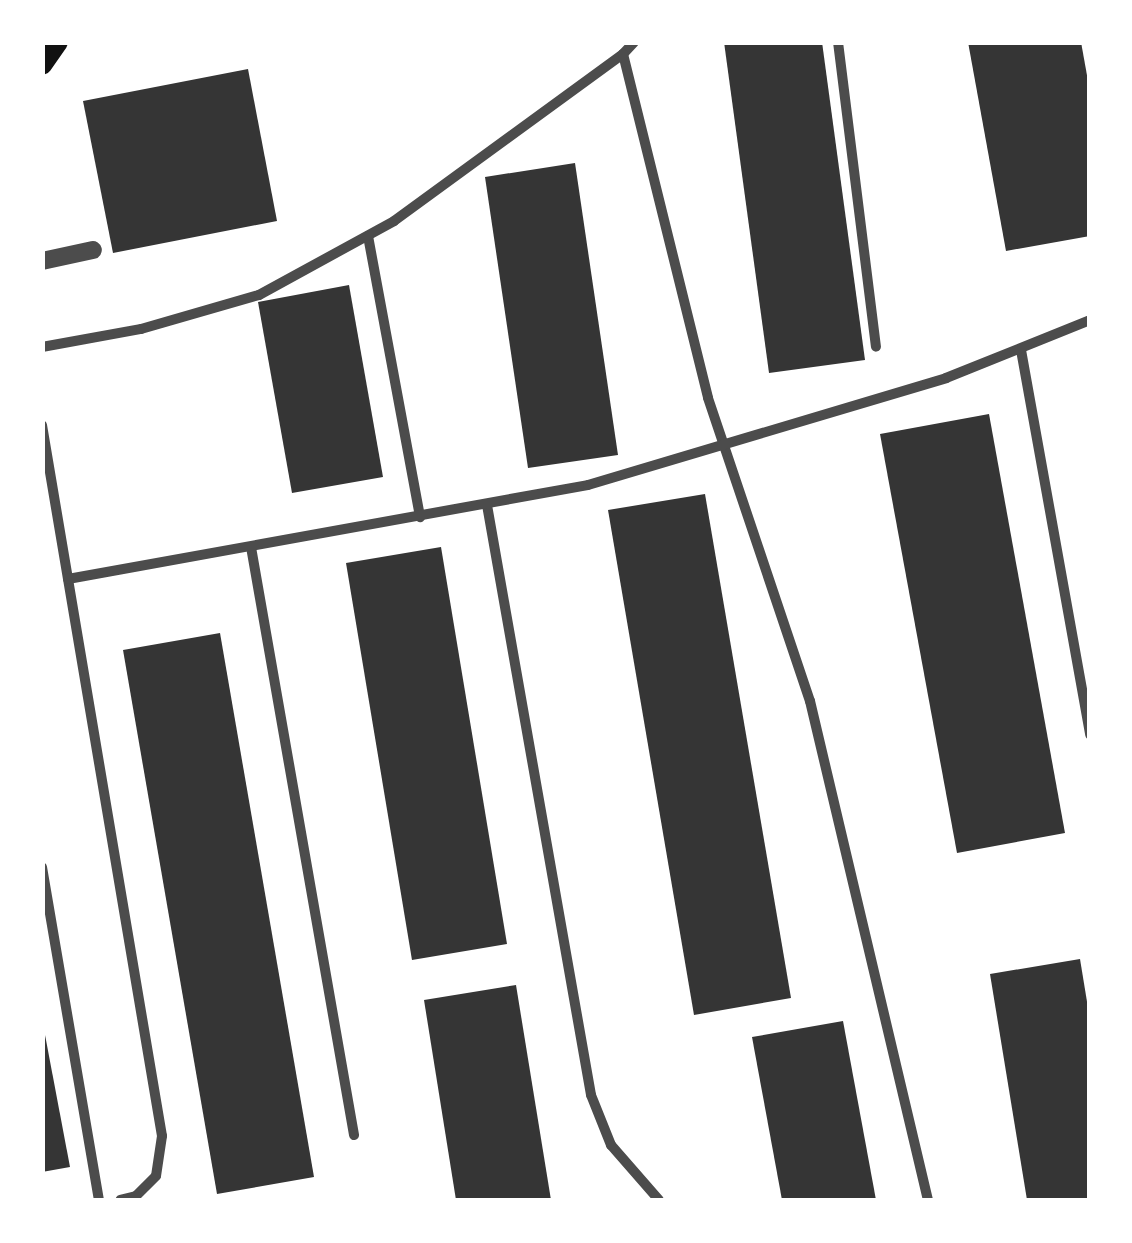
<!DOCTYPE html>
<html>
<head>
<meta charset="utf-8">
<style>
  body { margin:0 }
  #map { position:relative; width:1132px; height:1243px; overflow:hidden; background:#fff; font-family:"Alegreya Sans",sans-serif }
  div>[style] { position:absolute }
  .building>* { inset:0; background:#353535 }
  .minor>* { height:10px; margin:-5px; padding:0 5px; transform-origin:5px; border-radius:5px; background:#4c4c4c }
  .tertiary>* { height:18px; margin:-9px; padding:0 9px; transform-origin:9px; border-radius:9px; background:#4c4c4c }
  .secondary>* { height:20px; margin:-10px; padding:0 10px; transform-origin:10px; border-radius:10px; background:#111 }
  span { translate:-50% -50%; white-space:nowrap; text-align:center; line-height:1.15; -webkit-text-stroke:9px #fff; paint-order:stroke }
  .frame { position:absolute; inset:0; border:45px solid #fff; pointer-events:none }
</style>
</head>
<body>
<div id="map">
  <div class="building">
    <i style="clip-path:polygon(724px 42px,822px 42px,865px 360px,769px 373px)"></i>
    <i style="clip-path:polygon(968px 42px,1081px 42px,1090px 92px,1090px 236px,1006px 251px)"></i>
    <i style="clip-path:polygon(248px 69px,277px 221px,113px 253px,83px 101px)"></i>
    <i style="clip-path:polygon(575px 163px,618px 455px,528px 468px,485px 177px)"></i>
    <i style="clip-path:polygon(349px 285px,383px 477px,292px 493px,258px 302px)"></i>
    <i style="clip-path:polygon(989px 414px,1065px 833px,957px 853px,880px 434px)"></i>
    <i style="clip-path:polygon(705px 494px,791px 998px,694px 1015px,608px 510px)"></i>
    <i style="clip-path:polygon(441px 547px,507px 944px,412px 960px,346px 563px)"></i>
    <i style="clip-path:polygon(220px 633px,314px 1177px,217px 1194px,123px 650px)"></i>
    <i style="clip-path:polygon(1080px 959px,1090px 1020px,1090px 1200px,1027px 1200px,990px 974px)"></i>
    <i style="clip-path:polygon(516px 985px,551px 1200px,456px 1200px,424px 1000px)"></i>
    <i style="clip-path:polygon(42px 1019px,70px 1167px,42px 1172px)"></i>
    <i style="clip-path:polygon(843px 1021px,876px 1200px,782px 1200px,752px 1037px)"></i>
  </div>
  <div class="minor">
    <i style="left:838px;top:42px;width:307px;rotate:82.9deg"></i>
    <i style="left:623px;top:54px;width:16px;rotate:-47deg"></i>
    <i style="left:368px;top:236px;width:286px;rotate:79.5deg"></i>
    <i style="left:42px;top:347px;width:101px;rotate:-10.3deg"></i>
    <i style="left:141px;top:329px;width:123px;rotate:-16.1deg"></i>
    <i style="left:259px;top:295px;width:154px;rotate:-28.7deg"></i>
    <i style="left:394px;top:221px;width:283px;rotate:-36.1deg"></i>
    <i style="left:623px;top:54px;width:354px;rotate:76.1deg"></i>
    <i style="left:708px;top:398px;width:320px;rotate:71.4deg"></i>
    <i style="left:810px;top:701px;width:513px;rotate:76.7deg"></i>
    <i style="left:1021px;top:350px;width:391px;rotate:79.8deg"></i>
    <i style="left:42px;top:425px;width:721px;rotate:80.42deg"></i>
    <i style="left:162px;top:1136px;width:40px;rotate:98.5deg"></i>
    <i style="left:156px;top:1176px;width:28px;rotate:135deg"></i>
    <i style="left:136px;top:1196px;width:16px;rotate:166deg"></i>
    <i style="left:487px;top:505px;width:599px;rotate:80deg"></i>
    <i style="left:591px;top:1095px;width:54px;rotate:68.2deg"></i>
    <i style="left:611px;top:1145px;width:73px;rotate:48.9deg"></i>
    <i style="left:251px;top:547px;width:597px;rotate:80.06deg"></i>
    <i style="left:68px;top:579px;width:528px;rotate:-10.25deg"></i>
    <i style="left:588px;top:485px;width:374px;rotate:-16.6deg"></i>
    <i style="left:946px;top:378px;width:155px;rotate:-21.9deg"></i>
    <i style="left:42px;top:867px;width:338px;rotate:80.3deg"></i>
  </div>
  <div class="tertiary">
    <i style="left:42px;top:261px;width:52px;rotate:-12.2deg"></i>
  </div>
  <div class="secondary">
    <i style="left:42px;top:65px;width:28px;rotate:-55deg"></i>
  </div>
  <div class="frame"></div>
</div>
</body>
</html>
